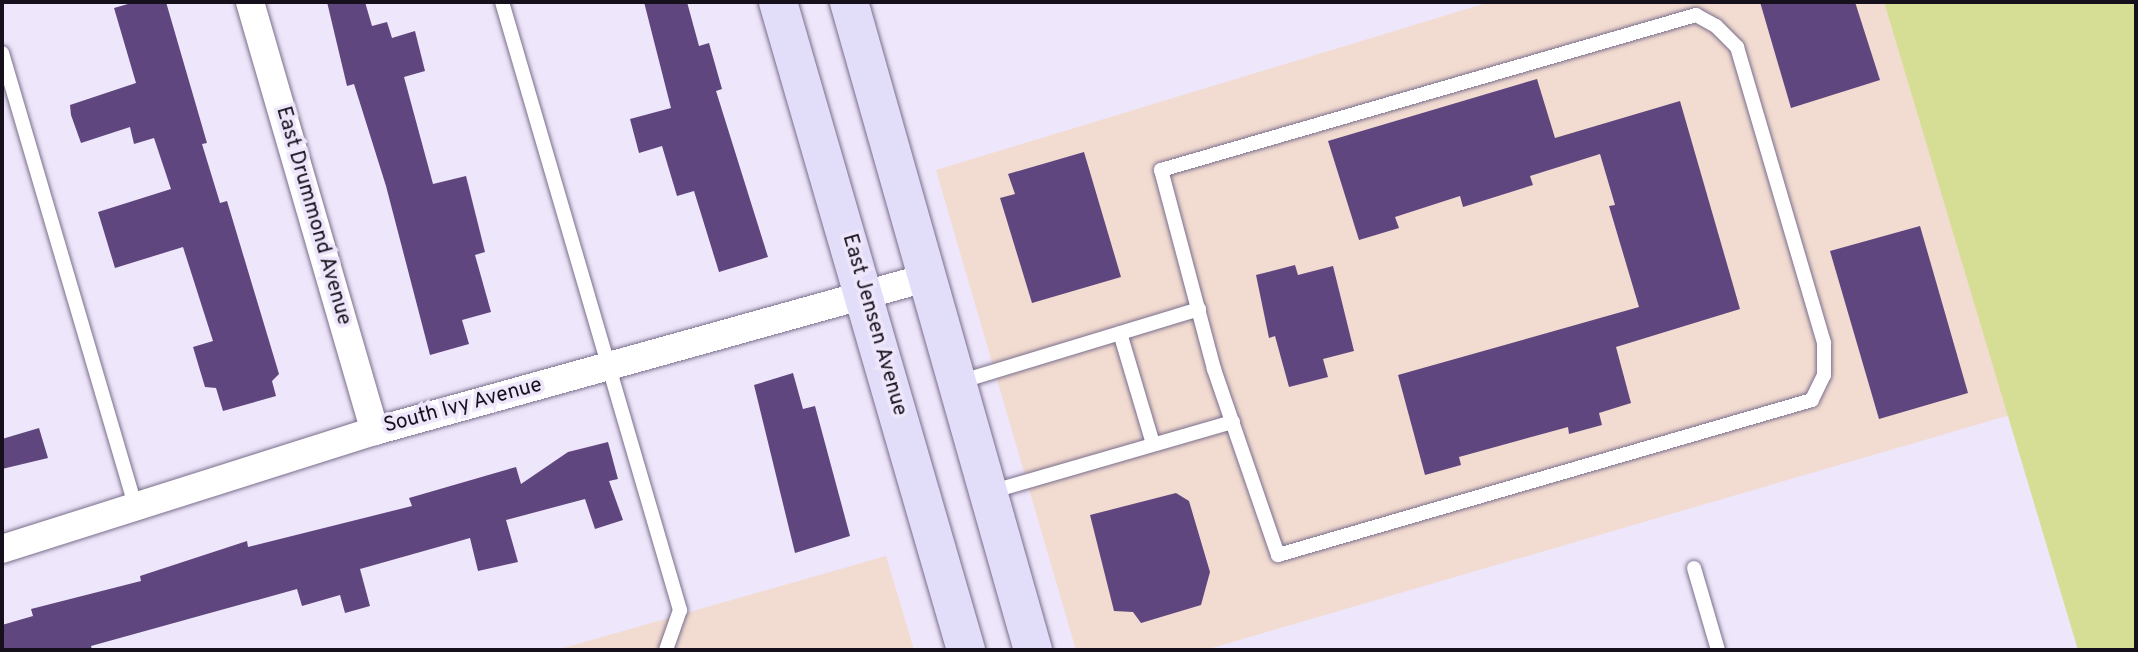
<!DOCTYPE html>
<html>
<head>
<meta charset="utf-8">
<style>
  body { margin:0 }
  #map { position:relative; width:2138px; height:652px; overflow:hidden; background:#eee6fa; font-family:Overpass,sans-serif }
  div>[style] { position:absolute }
  .commercial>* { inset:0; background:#f2dbd0 }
  .green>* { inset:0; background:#d6de96 }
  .building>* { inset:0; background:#60467f }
  .roads { filter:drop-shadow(0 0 2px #7a6e8c) drop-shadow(0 0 2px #7a6e8c) }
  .lane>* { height:14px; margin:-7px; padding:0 7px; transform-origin:7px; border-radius:7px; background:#fff }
  .street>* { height:28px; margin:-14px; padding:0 14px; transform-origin:14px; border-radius:14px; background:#fff }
  .secondary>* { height:38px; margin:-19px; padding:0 19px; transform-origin:19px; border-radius:19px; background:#e2def9 }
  span { translate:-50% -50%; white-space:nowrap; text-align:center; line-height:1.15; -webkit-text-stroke:7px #eee6fa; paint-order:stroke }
  .street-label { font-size:21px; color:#15101b }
  .frame { position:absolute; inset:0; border:4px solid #15101b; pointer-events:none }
</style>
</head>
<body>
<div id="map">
  <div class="commercial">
    <i style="clip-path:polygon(1490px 2px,1884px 2px,2010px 415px,1205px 650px,1076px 650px,936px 170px)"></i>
    <i style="clip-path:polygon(886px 556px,914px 650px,557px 650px)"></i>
  </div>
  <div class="green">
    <i style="clip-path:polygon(1884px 2px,2136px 2px,2136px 650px,2078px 650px)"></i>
  </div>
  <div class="building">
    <i style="clip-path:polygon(135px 2px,166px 2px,207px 143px,202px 144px,220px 203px,227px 201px,279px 374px,272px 381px,276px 396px,223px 411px,216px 388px,205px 387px,193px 347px,213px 341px,183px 247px,115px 268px,98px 212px,171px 189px,154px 138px,134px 144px,130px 127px,81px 143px,71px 115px,70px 105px,136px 83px,114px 8px)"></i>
    <i style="clip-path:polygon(327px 2px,365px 2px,372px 26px,387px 22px,392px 38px,415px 31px,425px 71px,404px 77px,433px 184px,466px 176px,485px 252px,475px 255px,491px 312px,462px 320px,469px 344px,430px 355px,386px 186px,354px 84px,347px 86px)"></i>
    <i style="clip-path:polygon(644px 2px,687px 2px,699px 46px,709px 43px,722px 89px,716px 91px,768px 257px,719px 272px,694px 191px,677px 196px,662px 146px,639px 153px,630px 119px,671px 108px)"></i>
    <i style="clip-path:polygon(1760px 2px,1855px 2px,1880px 80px,1791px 108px)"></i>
    <i style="clip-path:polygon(1537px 79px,1555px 138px,1680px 101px,1740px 309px,1616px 347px,1631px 403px,1599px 413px,1602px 425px,1569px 434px,1568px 427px,1459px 457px,1461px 465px,1425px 475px,1398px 375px,1639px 307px,1609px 206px,1615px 205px,1600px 154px,1530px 176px,1533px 185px,1463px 207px,1460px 196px,1395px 217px,1399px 228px,1359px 240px,1328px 141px)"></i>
    <i style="clip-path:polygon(1084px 152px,1121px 277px,1032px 303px,1000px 198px,1015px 194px,1008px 174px)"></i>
    <i style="clip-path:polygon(1920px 226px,1968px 393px,1879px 419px,1830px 251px)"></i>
    <i style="clip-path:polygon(1295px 265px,1298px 275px,1333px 266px,1354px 351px,1323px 359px,1328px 377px,1289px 387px,1275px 336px,1269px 338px,1256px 275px)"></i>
    <i style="clip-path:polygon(793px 373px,803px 409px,815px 406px,850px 536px,795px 553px,754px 385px)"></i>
    <i style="clip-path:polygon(39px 428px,48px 458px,2px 469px,2px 439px)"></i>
    <i style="clip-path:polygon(608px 442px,618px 479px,609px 481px,623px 520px,595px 529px,585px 499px,506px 520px,518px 562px,478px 571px,470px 538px,360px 569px,370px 606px,345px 613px,340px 595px,302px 606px,297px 589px,91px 646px,92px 650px,2px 650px,2px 625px,33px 616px,31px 609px,141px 581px,140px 576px,247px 541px,248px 547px,412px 506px,409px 498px,516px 467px,521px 484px,568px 452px)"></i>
    <i style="clip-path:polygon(1176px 493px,1189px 501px,1210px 572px,1201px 605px,1141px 623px,1133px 612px,1114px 611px,1090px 515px)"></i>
  </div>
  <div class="roads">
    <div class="lane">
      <i style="left:502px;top:2px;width:634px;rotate:73.68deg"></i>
      <i style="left:680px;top:610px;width:42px;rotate:109.3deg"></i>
      <i style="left:1696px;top:15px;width:23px;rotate:29deg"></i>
      <i style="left:1716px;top:26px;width:30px;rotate:45deg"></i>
      <i style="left:1737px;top:47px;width:309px;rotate:73.6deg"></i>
      <i style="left:1824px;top:343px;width:32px;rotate:90deg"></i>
      <i style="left:1824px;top:375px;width:28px;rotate:116deg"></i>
      <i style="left:1812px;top:400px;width:556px;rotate:163.81deg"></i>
      <i style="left:1278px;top:555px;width:197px;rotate:-109deg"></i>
      <i style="left:1214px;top:369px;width:206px;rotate:-104.9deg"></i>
      <i style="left:1161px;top:170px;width:557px;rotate:-16.16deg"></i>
      <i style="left:2px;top:53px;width:473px;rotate:73.6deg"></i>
      <i style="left:1120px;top:333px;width:116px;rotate:73.4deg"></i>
      <i style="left:959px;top:382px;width:251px;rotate:-16.9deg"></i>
      <i style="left:990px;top:492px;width:253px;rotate:-16.1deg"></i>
      <i style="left:1694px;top:568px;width:85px;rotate:73.7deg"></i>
    </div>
    <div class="street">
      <i style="left:250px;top:2px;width:447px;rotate:73.8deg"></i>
      <i style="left:2px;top:549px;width:391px;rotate:-17.6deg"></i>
      <i style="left:375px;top:431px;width:575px;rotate:-15.53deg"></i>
    </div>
    <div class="secondary">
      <i style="left:778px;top:2px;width:675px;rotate:73.82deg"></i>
      <i style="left:849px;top:2px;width:674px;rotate:74.15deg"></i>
    </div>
  </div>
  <div class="street-label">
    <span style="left:313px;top:216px;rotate:74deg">East Drummond Avenue</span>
    <span style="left:874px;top:325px;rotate:74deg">East Jensen Avenue</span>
    <span style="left:463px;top:406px;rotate:-15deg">South Ivy Avenue</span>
  </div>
  <div class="frame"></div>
</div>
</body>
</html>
